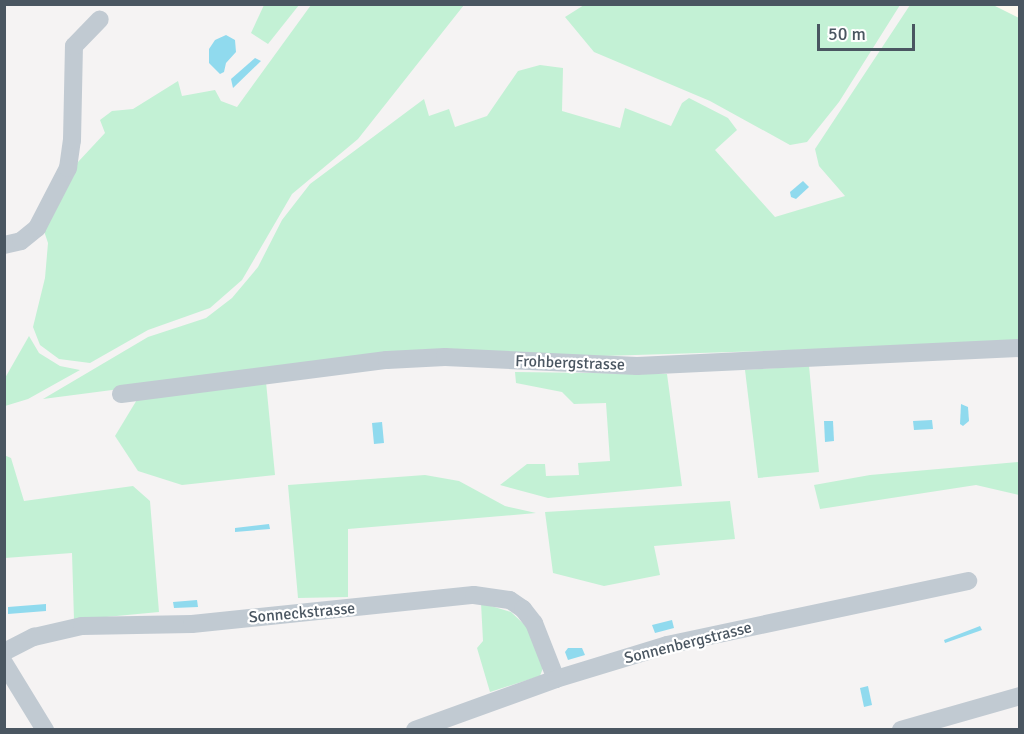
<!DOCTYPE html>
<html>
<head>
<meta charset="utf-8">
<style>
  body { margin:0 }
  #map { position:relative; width:1024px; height:734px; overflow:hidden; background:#f5f3f3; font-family:Signika,sans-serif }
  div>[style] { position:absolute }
  .commercial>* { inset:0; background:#fdf9ef }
  .green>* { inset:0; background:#c3f1d5 }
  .water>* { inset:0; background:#90daee }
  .minor>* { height:18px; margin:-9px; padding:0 9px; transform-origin:9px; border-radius:9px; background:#c1cad2 }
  span { translate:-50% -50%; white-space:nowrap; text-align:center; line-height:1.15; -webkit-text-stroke:4.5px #fff; paint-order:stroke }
  .street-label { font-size:16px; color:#4a5661 }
  .frame { position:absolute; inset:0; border:6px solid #4a5661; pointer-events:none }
  .scale { position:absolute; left:817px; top:24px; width:98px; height:27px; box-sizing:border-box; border:3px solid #4a5661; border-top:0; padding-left:8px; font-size:18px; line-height:21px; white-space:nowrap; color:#4a5661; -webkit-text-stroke:4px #fff; paint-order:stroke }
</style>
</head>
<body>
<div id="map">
  <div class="commercial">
    <i style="clip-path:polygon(993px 5px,1019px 5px,1019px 18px)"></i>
  </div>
  <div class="green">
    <i style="clip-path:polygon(264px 5px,299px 5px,268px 44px,251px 33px)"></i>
    <i style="clip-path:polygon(311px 5px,464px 5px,358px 139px,292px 194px,242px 280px,210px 308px,148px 330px,90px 363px,59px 359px,40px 345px,33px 327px,45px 278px,48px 243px,43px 228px,52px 205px,78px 162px,105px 133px,100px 120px,112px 111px,133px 109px,178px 81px,182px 96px,215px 90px,221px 101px,237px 107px)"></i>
    <i style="clip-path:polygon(584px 5px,900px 4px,900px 5px,839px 102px,807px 142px,790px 145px,710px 101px,594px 52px,565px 17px)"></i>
    <i style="clip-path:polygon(910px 5px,993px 5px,1019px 18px,1019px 343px,571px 357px,428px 349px,43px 399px,148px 337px,206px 318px,232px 298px,258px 267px,282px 220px,310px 184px,424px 99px,429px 116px,449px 109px,455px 127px,487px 116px,518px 71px,540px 65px,563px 68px,562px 111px,620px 128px,625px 108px,671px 126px,682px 103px,689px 98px,728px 118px,737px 130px,715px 150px,775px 217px,845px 196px,819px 166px,815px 149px)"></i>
    <i style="clip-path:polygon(29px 336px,39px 353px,60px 366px,80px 370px,28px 399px,5px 406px,5px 378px)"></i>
    <i style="clip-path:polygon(809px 366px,819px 472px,758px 478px,745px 370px)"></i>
    <i style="clip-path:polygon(515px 372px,667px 374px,682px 486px,548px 498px,500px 485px,527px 464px,545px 464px,546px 476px,579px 475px,578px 463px,610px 461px,606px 403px,574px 404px,562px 392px,516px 383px)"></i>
    <i style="clip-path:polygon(266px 382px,275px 475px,182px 485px,138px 471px,115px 436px,138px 398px)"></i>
    <i style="clip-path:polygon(4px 455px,11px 458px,24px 501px,133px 486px,150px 501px,159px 612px,74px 620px,72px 553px,5px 558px)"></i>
    <i style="clip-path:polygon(1018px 462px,1019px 495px,976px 485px,820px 509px,814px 485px,870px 475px)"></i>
    <i style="clip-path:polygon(425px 475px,459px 481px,505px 506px,536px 513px,348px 529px,348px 597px,298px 598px,288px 485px)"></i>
    <i style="clip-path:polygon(730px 501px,735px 539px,654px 546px,660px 575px,604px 586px,553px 573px,545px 512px)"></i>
    <i style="clip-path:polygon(481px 603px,511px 612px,528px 628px,543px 668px,540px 676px,490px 692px,477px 648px,483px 641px)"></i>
  </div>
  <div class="water">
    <i style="clip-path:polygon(226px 35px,235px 40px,236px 52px,226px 63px,224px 72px,220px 74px,209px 63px,209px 49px,215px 40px)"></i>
    <i style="clip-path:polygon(255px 58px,261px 61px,233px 88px,231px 79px)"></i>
    <i style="clip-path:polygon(803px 181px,809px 187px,796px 199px,791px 197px,790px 192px)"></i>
    <i style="clip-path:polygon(961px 404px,968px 407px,969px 421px,963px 426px,960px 424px)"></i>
    <i style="clip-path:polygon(932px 420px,933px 429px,914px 430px,913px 421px)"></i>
    <i style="clip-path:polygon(824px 421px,833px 421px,834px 441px,825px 442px)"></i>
    <i style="clip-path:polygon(382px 422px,384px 443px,374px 444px,372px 423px)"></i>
    <i style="clip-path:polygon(269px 524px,270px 529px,235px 532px,235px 528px)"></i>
    <i style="clip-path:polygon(197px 600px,198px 607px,174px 608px,173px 602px)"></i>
    <i style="clip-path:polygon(46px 604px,46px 611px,8px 614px,8px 607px)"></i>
    <i style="clip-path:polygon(672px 620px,674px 628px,655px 633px,652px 625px)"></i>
    <i style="clip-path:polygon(980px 626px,982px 630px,945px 643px,944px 640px)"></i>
    <i style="clip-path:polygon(568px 648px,582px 648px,585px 655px,568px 660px,565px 652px)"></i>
    <i style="clip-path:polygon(868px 686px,872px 705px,864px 707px,860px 688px)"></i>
  </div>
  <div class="minor">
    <i style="left:4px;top:245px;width:17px;rotate:-13deg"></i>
    <i style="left:21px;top:241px;width:21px;rotate:-39deg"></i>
    <i style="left:37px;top:228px;width:68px;rotate:-62.7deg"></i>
    <i style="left:68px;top:168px;width:28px;rotate:-82deg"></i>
    <i style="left:72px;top:140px;width:94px;rotate:-88.8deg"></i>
    <i style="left:74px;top:46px;width:37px;rotate:-46deg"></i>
    <i style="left:121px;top:394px;width:268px;rotate:-7.3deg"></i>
    <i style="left:387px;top:360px;width:58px;rotate:-3deg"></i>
    <i style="left:445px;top:357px;width:192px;rotate:2.7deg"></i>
    <i style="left:637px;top:366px;width:383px;rotate:-2.7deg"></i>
    <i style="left:4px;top:652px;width:34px;rotate:-27deg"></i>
    <i style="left:34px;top:637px;width:49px;rotate:-12.9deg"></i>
    <i style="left:82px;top:626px;width:110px;rotate:-1deg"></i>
    <i style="left:192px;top:624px;width:283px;rotate:-5.9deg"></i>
    <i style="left:474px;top:595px;width:36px;rotate:8deg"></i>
    <i style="left:510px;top:600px;width:16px;rotate:35deg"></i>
    <i style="left:523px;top:609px;width:18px;rotate:52deg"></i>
    <i style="left:534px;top:623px;width:60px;rotate:68.6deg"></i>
    <i style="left:4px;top:663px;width:79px;rotate:58.5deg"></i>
    <i style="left:415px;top:730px;width:150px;rotate:-19.9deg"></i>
    <i style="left:556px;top:679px;width:116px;rotate:-17deg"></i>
    <i style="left:667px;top:645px;width:308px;rotate:-12deg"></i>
    <i style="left:901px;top:730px;width:124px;rotate:-15.9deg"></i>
  </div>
  <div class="street-label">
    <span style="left:570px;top:363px;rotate:2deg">Frohbergstrasse</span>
    <span style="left:302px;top:613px;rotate:-5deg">Sonneckstrasse</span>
    <span style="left:688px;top:643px;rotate:-14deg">Sonnenbergstrasse</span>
  </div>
  <div class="frame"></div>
  <div class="scale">50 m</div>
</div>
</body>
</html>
